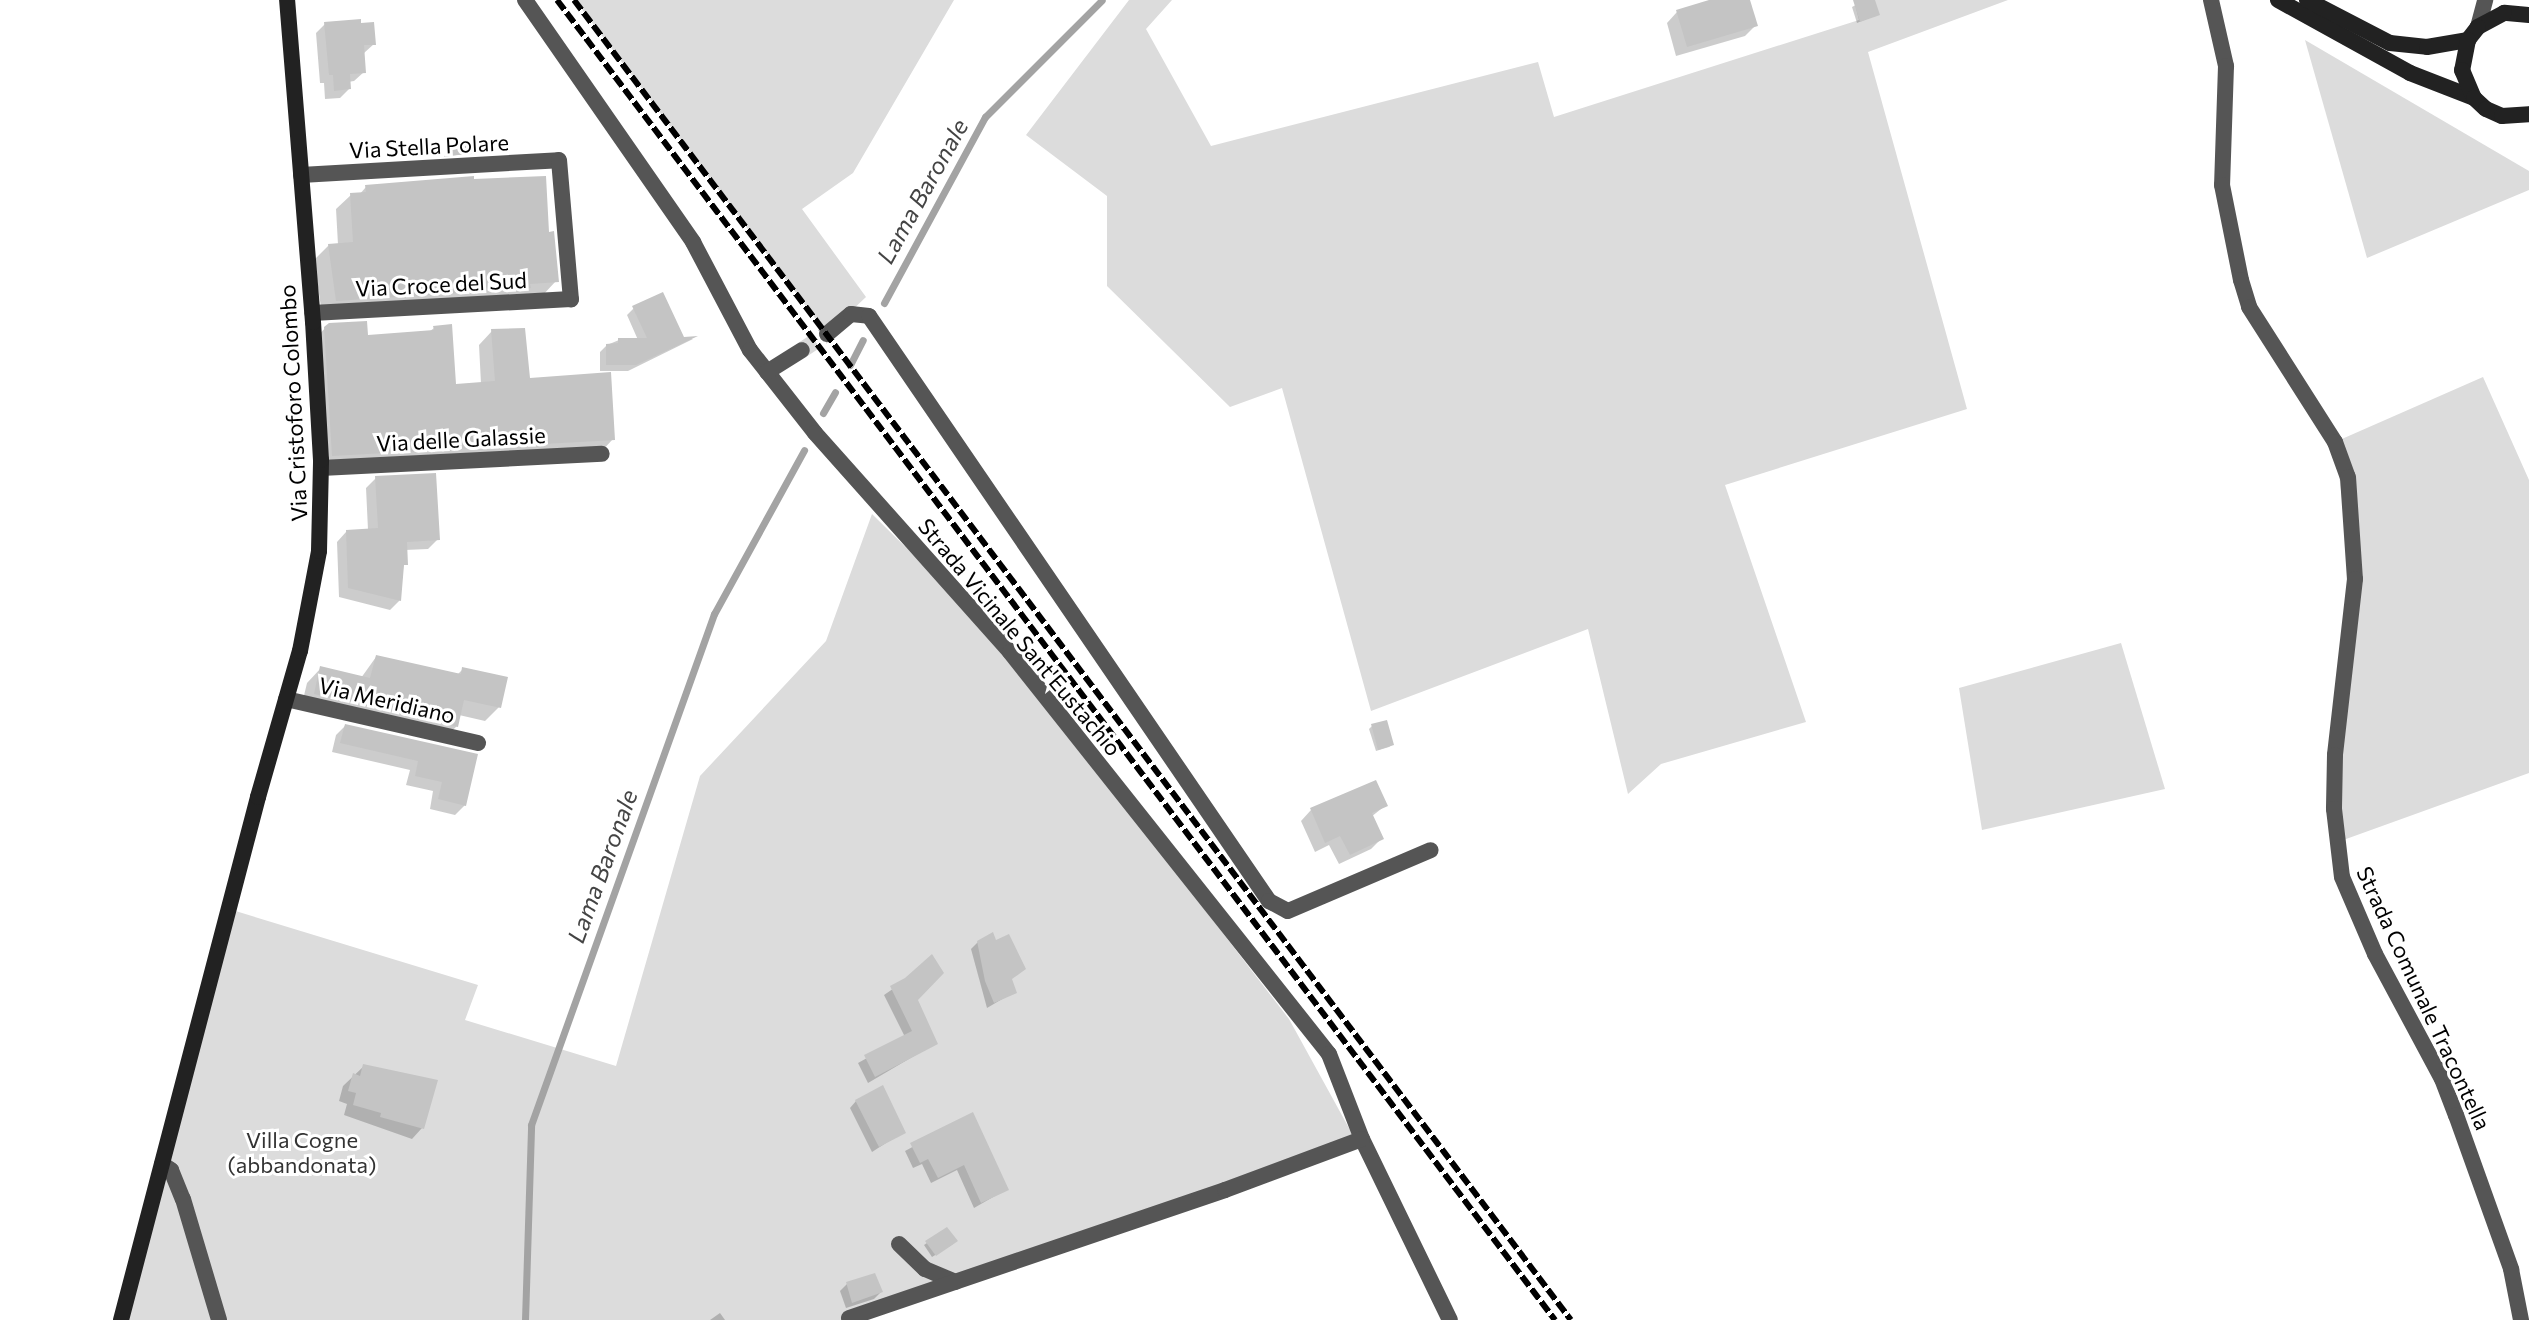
<!DOCTYPE html>
<html>
<head>
<meta charset="utf-8">
<style>
  body { margin:0 }
  #map { position:relative; width:2529px; height:1320px; overflow:hidden; background:#fff; font-family:Commissioner,sans-serif }
  div>[style] { position:absolute }
  .green>* { inset:0; background:#dcdcdc }
  .shadow>* { inset:0; background:#0003 }
  .stream>* { height:7px; margin:-3.5px; padding:0 3.5px; transform-origin:3.5px; border-radius:3.5px; background:#a3a3a3 }
  .building>* { inset:0; background:#c4c4c4 }
  .minor-tunnel>* { height:16px; margin-top:-8px; transform-origin:0; background:repeating-linear-gradient(90deg,#d9d9d9 0 16px,transparent 0 24px) }
  .minor>* { height:16px; margin:-8px; padding:0 8px; transform-origin:8px; border-radius:8px; background:#555 }
  .tertiary>* { height:16px; margin:-8px; padding:0 8px; transform-origin:8px; border-radius:8px; background:#555 }
  .secondary>* { height:16px; margin:-8px; padding:0 8px; transform-origin:8px; border-radius:8px; background:#222 }
  .rail>* { height:6px; margin-top:-3px; transform-origin:0; background:repeating-linear-gradient(90deg,#000 0 12px,transparent 0 16px) }
  span { translate:-50% -50%; white-space:nowrap; text-align:center; line-height:1.15; -webkit-text-stroke:6px #fff; paint-order:stroke }
  .street-label { font-size:22px; color:#000 }
  .park-label { font-size:22px; color:#333 }
  .water-label { font-size:24px; color:#444; font-style:italic }
</style>
</head>
<body>
<div id="map">
  <div class="green">
    <i style="clip-path:polygon(575px 0,954px 0,853px 173px,802px 209px,866px 297px,827px 334px)"></i>
    <i style="clip-path:polygon(1129px 0,1172px 0,1146px 29px,1211px 146px,1538px 62px,1554px 117px,1859px 20px,1854px 0,2008px 0,1868px 52px,1967px 409px,1725px 485px,1806px 722px,1661px 764px,1628px 794px,1588px 629px,1371px 711px,1282px 388px,1230px 407px,1107px 286px,1107px 196px,1026px 135px)"></i>
    <i style="clip-path:polygon(2305px 40px,2529px 171px,2529px 190px,2367px 258px)"></i>
    <i style="clip-path:polygon(2483px 377px,2529px 480px,2529px 773px,2335px 843px,2354px 596px,2335px 442px)"></i>
    <i style="clip-path:polygon(872px 514px,954px 595px,1132px 815px,1289px 1019px,1355px 1139px,858px 1320px,121px 1320px,229px 909px,478px 985px,465px 1020px,616px 1066px,700px 776px,826px 641px)"></i>
    <i style="clip-path:polygon(2121px 643px,2165px 789px,1982px 830px,1959px 688px)"></i>
  </div>
  <div class="shadow">
    <i style="clip-path:polygon(1716px 0,1747px 0,1755px 26px,1745px 36px,1676px 56px,1667px 23px,1677px 12px)"></i>
    <i style="clip-path:polygon(1865px 0,1873px 0,1878px 14px,1857px 23px,1852px 7px)"></i>
    <i style="clip-path:polygon(325px 24px,374px 44px,364px 53px,364px 72px,354px 81px,348px 82px,349px 89px,340px 98px,325px 99px,324px 83px,320px 83px,316px 33px)"></i>
    <i style="clip-path:polygon(449px 149px,470px 153px,444px 157px)"></i>
    <i style="clip-path:polygon(366px 187px,547px 234px,556px 281px,542px 296px,322px 314px,314px 260px,329px 245px,338px 245px,336px 209px,351px 195px,359px 195px)"></i>
    <i style="clip-path:polygon(634px 308px,682px 339px,693px 339px,628px 371px,600px 371px,600px 352px,607px 345px,619px 340px,638px 340px,627px 315px)"></i>
    <i style="clip-path:polygon(327px 326px,366px 337px,429px 332px,434px 328px,454px 386px,481px 384px,479px 345px,492px 331px,528px 381px,613px 439px,600px 453px,319px 469px,314px 340px)"></i>
    <i style="clip-path:polygon(376px 478px,438px 539px,428px 549px,405px 550px,400px 600px,390px 610px,339px 597px,337px 542px,346px 532px,368px 530px,366px 488px)"></i>
    <i style="clip-path:polygon(376px 657px,457px 675px,463px 669px,499px 707px,485px 721px,459px 715px,457px 726px,442px 740px,301px 708px,307px 683px,321px 668px,361px 678px)"></i>
    <i style="clip-path:polygon(345px 726px,476px 756px,465px 805px,455px 815px,430px 809px,433px 791px,406px 785px,410px 770px,332px 752px,336px 735px)"></i>
    <i style="clip-path:polygon(1372px 726px,1392px 745px,1389px 747px,1376px 751px,1369px 729px)"></i>
    <i style="clip-path:polygon(1386px 805px,1371px 817px,1381px 839px,1371px 849px,1339px 864px,1329px 845px,1315px 852px,1301px 821px,1311px 810px)"></i>
    <i style="clip-path:polygon(978px 942px,1011px 979px,1014px 992px,987px 1008px,971px 949px)"></i>
    <i style="clip-path:polygon(906px 980px,936px 1043px,868px 1083px,858px 1063px,905px 1037px,884px 995px)"></i>
    <i style="clip-path:polygon(364px 1066px,422px 1128px,412px 1139px,344px 1115px,347px 1104px,339px 1101px,343px 1086px)"></i>
    <i style="clip-path:polygon(856px 1101px,903px 1132px,872px 1152px,850px 1108px)"></i>
    <i style="clip-path:polygon(972px 1115px,1007px 1189px,974px 1208px,957px 1170px,931px 1183px,922px 1164px,913px 1168px,905px 1151px)"></i>
    <i style="clip-path:polygon(927px 1243px,953px 1244px,932px 1257px,924px 1245px)"></i>
    <i style="clip-path:polygon(847px 1284px,881px 1292px,874px 1299px,846px 1308px,840px 1291px)"></i>
    <i style="clip-path:polygon(720px 1313px,725px 1320px,710px 1320px)"></i>
  </div>
  <div class="stream">
    <i style="left:884px;top:303px;width:212px;rotate:-61.5deg"></i>
    <i style="left:985px;top:117px;width:165px;rotate:-45deg"></i>
    <i style="left:850px;top:365px;width:28px;rotate:-63deg"></i>
    <i style="left:823px;top:413px;width:24px;rotate:-60deg"></i>
    <i style="left:525px;top:1320px;width:195px;rotate:-88.2deg"></i>
    <i style="left:531px;top:1125px;width:543px;rotate:-70.3deg"></i>
    <i style="left:714px;top:614px;width:187px;rotate:-61.2deg"></i>
  </div>
  <div class="building">
    <i style="clip-path:polygon(1709px 0,1750px 0,1758px 26px,1687px 47px,1676px 10px)"></i>
    <i style="clip-path:polygon(1853px 0,1875px 0,1880px 15px,1860px 22px)"></i>
    <i style="clip-path:polygon(361px 19px,361px 23px,374px 22px,376px 45px,364px 45px,366px 73px,350px 74px,351px 89px,334px 91px,333px 75px,329px 75px,324px 22px)"></i>
    <i style="clip-path:polygon(472px 145px,472px 154px,445px 156px,448px 147px)"></i>
    <i style="clip-path:polygon(474px 176px,474px 179px,546px 176px,549px 232px,554px 231px,559px 282px,530px 284px,531px 288px,336px 301px,328px 244px,353px 242px,350px 193px,366px 192px,365px 185px)"></i>
    <i style="clip-path:polygon(663px 292px,684px 337px,698px 336px,636px 365px,606px 365px,606px 344px,618px 343px,618px 338px,647px 338px,632px 306px)"></i>
    <i style="clip-path:polygon(367px 321px,368px 335px,434px 330px,433px 326px,452px 324px,456px 384px,495px 381px,491px 329px,525px 328px,530px 378px,611px 372px,615px 440px,332px 456px,324px 327px,329px 323px)"></i>
    <i style="clip-path:polygon(436px 473px,440px 540px,407px 542px,408px 565px,404px 565px,401px 601px,348px 588px,346px 530px,378px 528px,375px 476px)"></i>
    <i style="clip-path:polygon(376px 655px,461px 674px,462px 667px,508px 677px,501px 708px,464px 700px,458px 727px,314px 694px,320px 666px,370px 678px)"></i>
    <i style="clip-path:polygon(1387px 720px,1394px 745px,1378px 750px,1371px 724px)"></i>
    <i style="clip-path:polygon(345px 724px,478px 754px,466px 806px,438px 799px,442px 782px,415px 776px,418px 761px,340px 743px)"></i>
    <i style="clip-path:polygon(1376px 780px,1388px 806px,1372px 813px,1384px 839px,1350px 855px,1340px 836px,1325px 843px,1310px 808px)"></i>
    <i style="clip-path:polygon(993px 932px,996px 940px,1009px 934px,1026px 969px,1012px 979px,1017px 993px,994px 1003px,985px 981px,977px 941px)"></i>
    <i style="clip-path:polygon(932px 954px,944px 973px,918px 1000px,938px 1044px,875px 1077px,864px 1055px,912px 1031px,890px 986px,905px 978px)"></i>
    <i style="clip-path:polygon(363px 1064px,438px 1080px,424px 1129px,380px 1117px,381px 1113px,353px 1105px,356px 1093px,348px 1091px,353px 1073px,360px 1076px)"></i>
    <i style="clip-path:polygon(883px 1085px,906px 1133px,879px 1147px,855px 1100px)"></i>
    <i style="clip-path:polygon(973px 1112px,1009px 1190px,981px 1203px,964px 1165px,938px 1178px,928px 1159px,920px 1163px,910px 1143px)"></i>
    <i style="clip-path:polygon(947px 1227px,958px 1241px,936px 1256px,925px 1241px)"></i>
    <i style="clip-path:polygon(875px 1273px,883px 1292px,852px 1303px,846px 1282px)"></i>
  </div>
  <div class="minor-tunnel">
    <i style="left:802px;top:350px;width:30px;rotate:-33deg"></i>
  </div>
  <div class="minor">
    <i style="left:525px;top:0;width:295px;rotate:55.2deg"></i>
    <i style="left:693px;top:242px;width:122px;rotate:62.2deg"></i>
    <i style="left:750px;top:350px;width:105px;rotate:51.9deg"></i>
    <i style="left:815px;top:433px;width:293px;rotate:48.3deg"></i>
    <i style="left:1010px;top:652px;width:513px;rotate:51.57deg"></i>
    <i style="left:1329px;top:1054px;width:91px;rotate:68.8deg"></i>
    <i style="left:1362px;top:1139px;width:201px;rotate:64.1deg"></i>
    <i style="left:2211px;top:0;width:68px;rotate:77.2deg"></i>
    <i style="left:2226px;top:66px;width:119px;rotate:91.9deg"></i>
    <i style="left:2222px;top:185px;width:97px;rotate:78.7deg"></i>
    <i style="left:2241px;top:280px;width:28px;rotate:73deg"></i>
    <i style="left:2249px;top:307px;width:160px;rotate:57.5deg"></i>
    <i style="left:2335px;top:442px;width:37px;rotate:70deg"></i>
    <i style="left:2348px;top:477px;width:102px;rotate:86.1deg"></i>
    <i style="left:2355px;top:579px;width:177px;rotate:96.5deg"></i>
    <i style="left:2335px;top:755px;width:54px;rotate:91.1deg"></i>
    <i style="left:2334px;top:809px;width:68px;rotate:83.3deg"></i>
    <i style="left:2342px;top:877px;width:84px;rotate:66.8deg"></i>
    <i style="left:2375px;top:954px;width:142px;rotate:61.8deg"></i>
    <i style="left:2442px;top:1079px;width:39px;rotate:69deg"></i>
    <i style="left:2456px;top:1115px;width:164px;rotate:70.3deg"></i>
    <i style="left:2511px;top:1269px;width:52px;rotate:78.9deg"></i>
    <i style="left:301px;top:175px;width:258px;rotate:-3.3deg"></i>
    <i style="left:559px;top:160px;width:140px;rotate:85.1deg"></i>
    <i style="left:571px;top:299px;width:259px;rotate:176.9deg"></i>
    <i style="left:827px;top:334px;width:31px;rotate:-40deg"></i>
    <i style="left:851px;top:314px;width:18px;rotate:6deg"></i>
    <i style="left:869px;top:316px;width:709px;rotate:55.64deg"></i>
    <i style="left:1269px;top:901px;width:21px;rotate:28deg"></i>
    <i style="left:1288px;top:911px;width:155px;rotate:-23.1deg"></i>
    <i style="left:767px;top:372px;width:41px;rotate:-32.2deg"></i>
    <i style="left:321px;top:468px;width:281px;rotate:-2.9deg"></i>
    <i style="left:286px;top:699px;width:197px;rotate:12.9deg"></i>
    <i style="left:162px;top:1164px;width:11px;rotate:34deg"></i>
    <i style="left:171px;top:1170px;width:31px;rotate:68deg"></i>
    <i style="left:183px;top:1199px;width:126px;rotate:73.4deg"></i>
    <i style="left:899px;top:1244px;width:36px;rotate:44deg"></i>
    <i style="left:925px;top:1269px;width:33px;rotate:23deg"></i>
    <i style="left:849px;top:1318px;width:397px;rotate:-18.8deg"></i>
    <i style="left:1225px;top:1190px;width:146px;rotate:-20.4deg"></i>
  </div>
  <div class="tertiary">
    <i style="left:2478px;top:27px;width:28px;rotate:-75deg"></i>
  </div>
  <div class="secondary">
    <i style="left:2278px;top:0;width:151px;rotate:28.9deg"></i>
    <i style="left:2410px;top:73px;width:69px;rotate:21.3deg"></i>
    <i style="left:2307px;top:0;width:93px;rotate:27.4deg"></i>
    <i style="left:2390px;top:43px;width:37px;rotate:6deg"></i>
    <i style="left:2427px;top:47px;width:42px;rotate:-9.7deg"></i>
    <i style="left:2529px;top:15px;width:25px;rotate:-175deg"></i>
    <i style="left:2504px;top:13px;width:30px;rotate:152deg"></i>
    <i style="left:2478px;top:27px;width:16px;rotate:128deg"></i>
    <i style="left:2468px;top:40px;width:31px;rotate:101deg"></i>
    <i style="left:2462px;top:70px;width:30px;rotate:67deg"></i>
    <i style="left:2474px;top:98px;width:16px;rotate:43deg"></i>
    <i style="left:2486px;top:109px;width:17px;rotate:24deg"></i>
    <i style="left:2502px;top:116px;width:27px;rotate:-4deg"></i>
    <i style="left:121px;top:1320px;width:541px;rotate:-75.32deg"></i>
    <i style="left:258px;top:797px;width:152px;rotate:-74deg"></i>
    <i style="left:300px;top:651px;width:102px;rotate:-79.2deg"></i>
    <i style="left:319px;top:551px;width:91px;rotate:-88.7deg"></i>
    <i style="left:321px;top:460px;width:138px;rotate:-93.3deg"></i>
    <i style="left:313px;top:322px;width:323px;rotate:-94.6deg"></i>
  </div>
  <div class="rail">
    <i style="left:557px;top:0;width:1655px;rotate:52.91deg"></i>
    <i style="left:574px;top:0;width:1654px;rotate:52.94deg"></i>
  </div>
  <div class="street-label">
    <span style="left:429px;top:146px;rotate:-3deg">Via Stella Polare</span>
    <span style="left:441px;top:284px;rotate:-3deg">Via Croce del Sud</span>
    <span style="left:293px;top:403px;rotate:-93deg">Via Cristoforo Colombo</span>
    <span style="left:461px;top:439px;rotate:-3deg">Via delle Galassie</span>
    <span style="left:1020px;top:637px;rotate:50deg">Strada Vicinale Sant'Eustachio</span>
    <span style="left:387px;top:700px;rotate:13deg">Via Meridiano</span>
    <span style="left:2424px;top:998px;rotate:65deg">Strada Comunale Tracontella</span>
  </div>
  <div class="park-label">
    <span style="left:302px;top:1152px">Villa Cogne<br>(abbandonata)</span>
  </div>
  <div class="water-label">
    <span style="left:922px;top:191px;rotate:-61deg">Lama Baronale</span>
    <span style="left:602px;top:866px;rotate:-70deg">Lama Baronale</span>
  </div>
</div>
</body>
</html>
